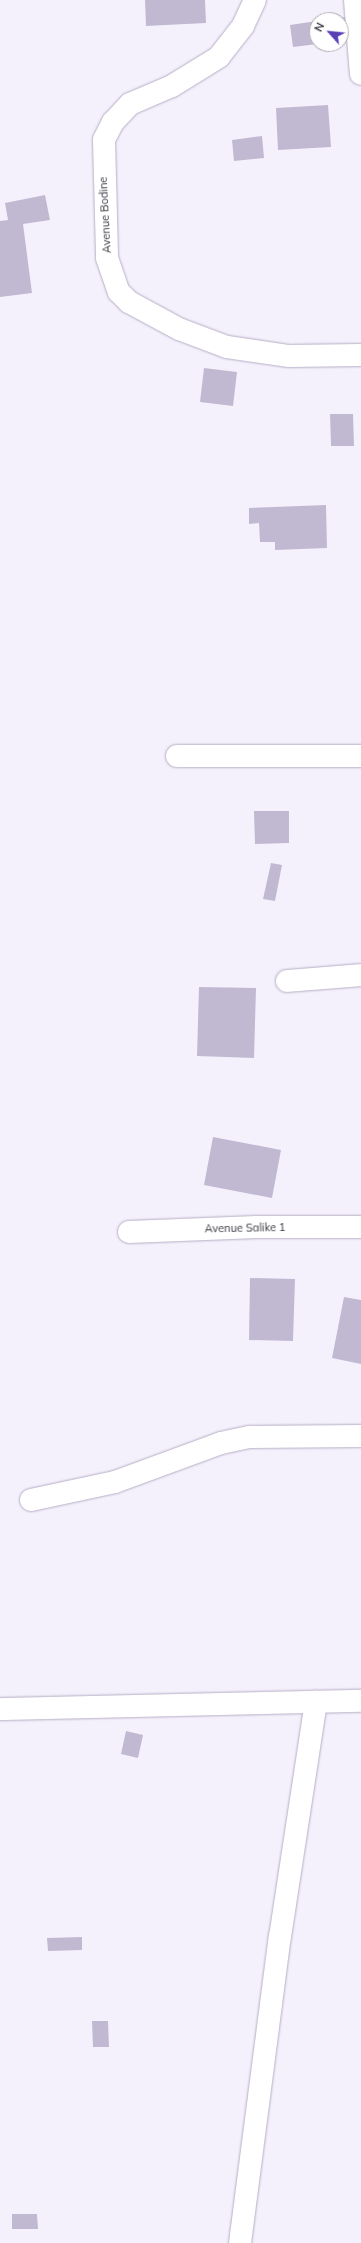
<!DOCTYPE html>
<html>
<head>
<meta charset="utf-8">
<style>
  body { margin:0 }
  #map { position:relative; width:361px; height:2243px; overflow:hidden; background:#f5f1fc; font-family:Mulish,sans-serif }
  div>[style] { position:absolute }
  .building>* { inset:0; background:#c1b9d2 }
  .roads { filter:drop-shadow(0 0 1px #b6aec6) drop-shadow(0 0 1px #b6aec6) }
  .minor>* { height:22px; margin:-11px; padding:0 11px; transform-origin:11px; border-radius:11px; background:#fff }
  span { translate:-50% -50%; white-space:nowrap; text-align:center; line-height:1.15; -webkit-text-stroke:3.5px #fff; paint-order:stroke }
  .street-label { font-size:11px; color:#37343e }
  .north { position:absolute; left:309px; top:12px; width:40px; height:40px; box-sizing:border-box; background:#fff; border:1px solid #afaeb2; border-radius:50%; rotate:297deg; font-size:11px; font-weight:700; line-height:16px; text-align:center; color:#37343e }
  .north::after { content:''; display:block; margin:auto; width:14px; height:18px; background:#5a3eb6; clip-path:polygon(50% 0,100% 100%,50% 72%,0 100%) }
</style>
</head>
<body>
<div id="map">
  <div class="building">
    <i style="clip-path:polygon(145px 0,205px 0,206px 23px,146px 26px)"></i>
    <i style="clip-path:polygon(347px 17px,350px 39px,341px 40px,341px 20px,329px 19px)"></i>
    <i style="clip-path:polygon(317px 21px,317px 44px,293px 47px,290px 25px)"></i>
    <i style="clip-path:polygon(328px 105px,331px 147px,278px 150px,276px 108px)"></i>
    <i style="clip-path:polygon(262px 136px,264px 158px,234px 161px,232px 140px)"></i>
    <i style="clip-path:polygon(45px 195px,50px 220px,23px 224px,32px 293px,0 297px,0 221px,8px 220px,5px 203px)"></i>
    <i style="clip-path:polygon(204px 368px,237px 372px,233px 406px,200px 402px)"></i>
    <i style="clip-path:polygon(330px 414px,353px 414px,354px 446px,331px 446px)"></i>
    <i style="clip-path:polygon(326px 505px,327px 548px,275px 550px,275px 542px,260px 542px,259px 523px,249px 524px,249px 508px)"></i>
    <i style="clip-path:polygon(254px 811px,289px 811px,289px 843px,255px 844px)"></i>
    <i style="clip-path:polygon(271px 863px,282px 865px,275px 901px,263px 899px)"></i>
    <i style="clip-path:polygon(199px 987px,256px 988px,254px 1058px,197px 1056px)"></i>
    <i style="clip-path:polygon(213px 1137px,281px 1150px,272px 1198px,204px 1185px)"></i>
    <i style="clip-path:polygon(250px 1278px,295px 1279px,293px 1341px,249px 1340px)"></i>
    <i style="clip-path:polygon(344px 1297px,361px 1300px,361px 1364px,332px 1358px)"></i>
    <i style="clip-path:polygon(126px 1731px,143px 1735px,138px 1758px,121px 1754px)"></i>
    <i style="clip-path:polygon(82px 1937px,82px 1950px,48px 1951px,47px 1938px)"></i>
    <i style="clip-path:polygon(92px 2021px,108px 2021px,109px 2047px,93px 2047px)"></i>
    <i style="clip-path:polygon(12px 2214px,37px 2214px,38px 2229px,12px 2229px)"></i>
  </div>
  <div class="roads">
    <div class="minor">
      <i style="left:255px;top:0;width:29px;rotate:115deg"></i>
      <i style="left:243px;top:26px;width:39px;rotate:128deg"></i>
      <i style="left:219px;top:57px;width:55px;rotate:148.3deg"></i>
      <i style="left:172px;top:86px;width:46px;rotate:156.8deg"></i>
      <i style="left:130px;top:104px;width:25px;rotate:133deg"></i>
      <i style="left:113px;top:122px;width:20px;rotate:117deg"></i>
      <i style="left:104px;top:140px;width:118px;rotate:88.5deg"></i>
      <i style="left:107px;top:258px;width:36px;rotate:71deg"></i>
      <i style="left:119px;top:292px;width:14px;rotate:45deg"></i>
      <i style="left:129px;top:302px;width:57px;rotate:28.4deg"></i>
      <i style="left:179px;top:329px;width:51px;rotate:20.6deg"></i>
      <i style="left:227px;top:347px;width:63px;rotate:8.3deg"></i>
      <i style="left:289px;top:356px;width:72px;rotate:-0.8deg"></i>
      <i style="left:355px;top:0;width:74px;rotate:85.4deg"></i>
      <i style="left:177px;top:756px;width:184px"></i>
      <i style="left:287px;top:981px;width:74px;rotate:-4.6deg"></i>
      <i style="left:129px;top:1232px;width:128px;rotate:-2.2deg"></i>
      <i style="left:257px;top:1227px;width:104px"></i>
      <i style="left:31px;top:1500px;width:86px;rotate:-12.1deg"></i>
      <i style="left:115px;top:1482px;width:113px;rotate:-20.2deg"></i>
      <i style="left:221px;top:1443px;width:30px;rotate:-12deg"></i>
      <i style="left:250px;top:1437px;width:111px;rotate:-0.5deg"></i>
      <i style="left:0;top:1709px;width:361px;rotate:-1.3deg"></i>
      <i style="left:240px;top:2243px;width:309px;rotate:-82.6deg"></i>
      <i style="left:280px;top:1937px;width:238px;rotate:-81.3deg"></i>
    </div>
  </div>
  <div class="street-label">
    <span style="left:105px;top:215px;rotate:-93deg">Avenue Bodine</span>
    <span style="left:245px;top:1228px;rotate:-1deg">Avenue Salike 1</span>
  </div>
  <div class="north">N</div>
</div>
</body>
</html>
